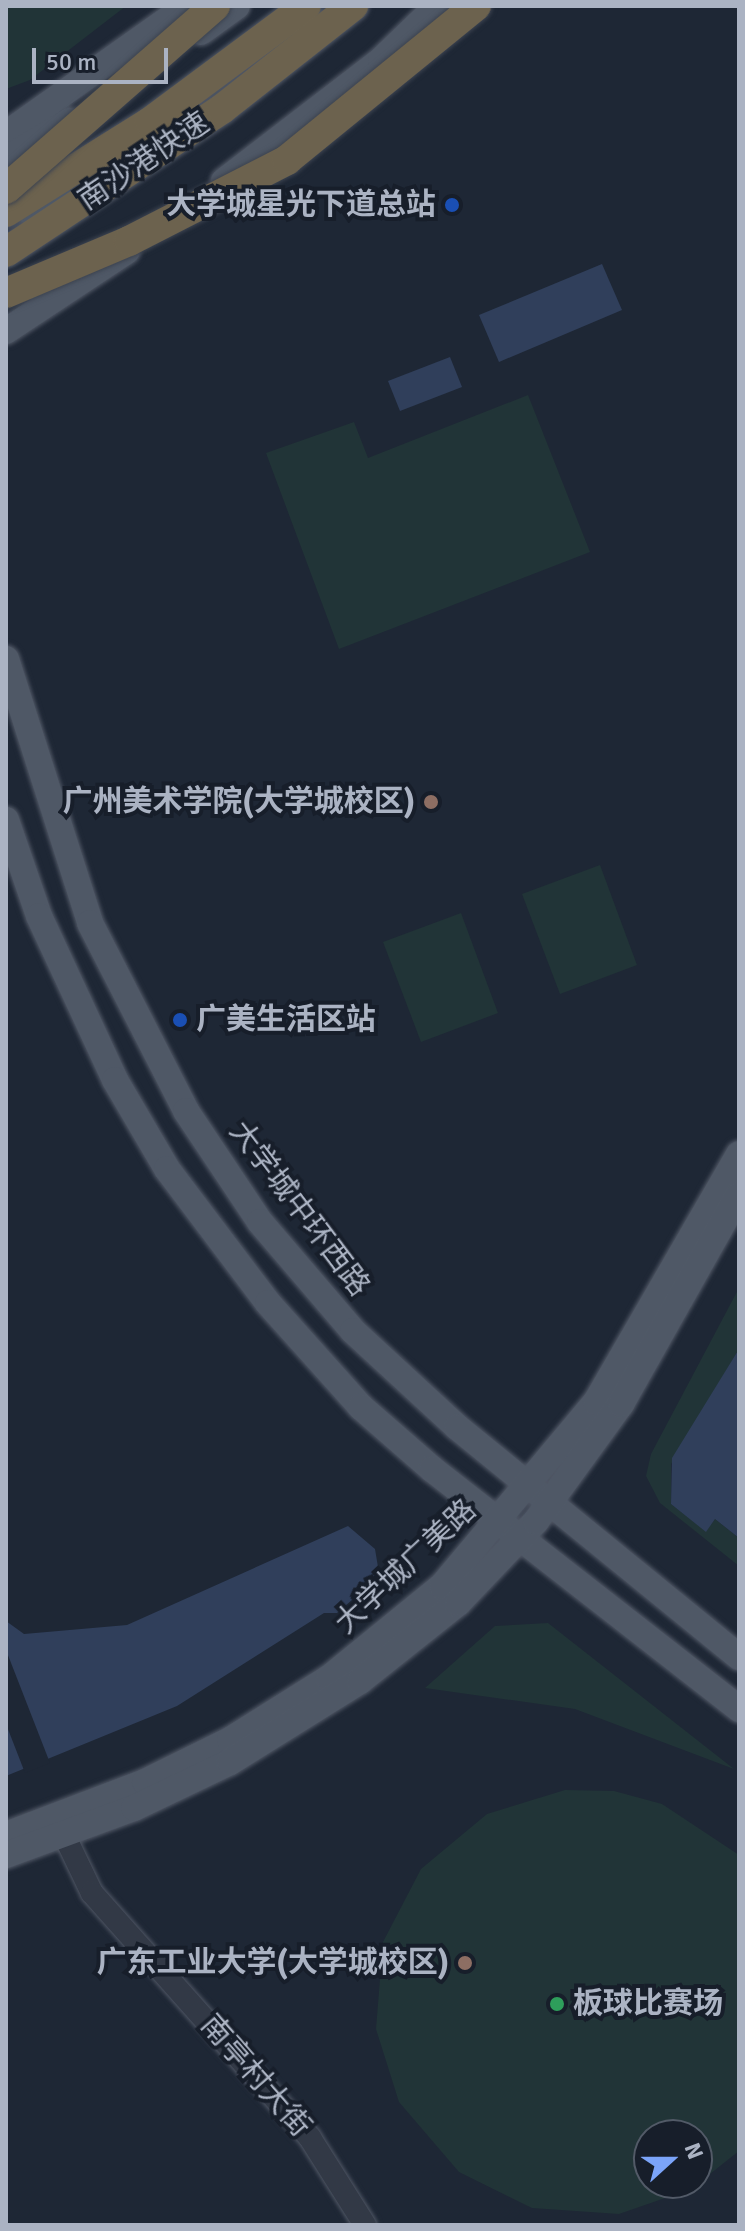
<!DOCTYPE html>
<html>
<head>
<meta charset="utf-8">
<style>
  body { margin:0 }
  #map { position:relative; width:745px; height:2231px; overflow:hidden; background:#1e2735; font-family:Signika,"Noto Sans SC",sans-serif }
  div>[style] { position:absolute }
  .green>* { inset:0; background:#213437 }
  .water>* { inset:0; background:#303f5b }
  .pier>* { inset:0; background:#1e2735 }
  .roads { filter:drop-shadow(0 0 2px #4f5664) drop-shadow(0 0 2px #4f5664) }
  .minor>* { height:22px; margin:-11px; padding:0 11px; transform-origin:11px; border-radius:11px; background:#323946 }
  .major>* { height:26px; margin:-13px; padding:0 13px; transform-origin:13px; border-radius:13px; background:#4f5866 }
  .highway>* { height:30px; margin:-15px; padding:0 15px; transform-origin:15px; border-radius:15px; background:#6c624e }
  .bridges { filter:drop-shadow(0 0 2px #3c4350) drop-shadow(0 0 2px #3c4350) }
  .highway-bridge>* { height:30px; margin:-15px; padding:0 15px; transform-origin:15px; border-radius:15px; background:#6c624e }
  .dots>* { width:22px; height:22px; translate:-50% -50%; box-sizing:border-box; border:4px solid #171e2a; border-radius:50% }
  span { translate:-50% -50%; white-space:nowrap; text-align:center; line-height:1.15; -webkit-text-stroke:8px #171e2a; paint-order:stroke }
  .street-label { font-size:30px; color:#abb3c3 }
  .poi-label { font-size:30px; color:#abb3c3; font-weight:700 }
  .right { translate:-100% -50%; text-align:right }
  .left { translate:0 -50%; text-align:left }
  .frame { position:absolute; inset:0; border:8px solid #abb3c3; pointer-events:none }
  .north { position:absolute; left:633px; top:2119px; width:80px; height:80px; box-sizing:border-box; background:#171e2a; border:2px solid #525a67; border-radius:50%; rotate:69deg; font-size:22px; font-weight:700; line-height:32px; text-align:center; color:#abb3c3 }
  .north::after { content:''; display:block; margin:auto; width:28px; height:36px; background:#7ba4f9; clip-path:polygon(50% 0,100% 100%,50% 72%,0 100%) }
  .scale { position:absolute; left:32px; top:48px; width:136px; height:36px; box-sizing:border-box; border:4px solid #abb3c3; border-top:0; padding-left:10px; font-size:24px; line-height:28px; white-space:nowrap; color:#abb3c3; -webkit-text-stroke:6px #171e2a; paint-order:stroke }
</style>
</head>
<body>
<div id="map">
  <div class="green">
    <i style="clip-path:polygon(6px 6px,126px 6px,30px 80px,6px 89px)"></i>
    <i style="clip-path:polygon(528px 395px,590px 552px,339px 649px,266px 453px,354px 422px,368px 458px)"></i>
    <i style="clip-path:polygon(600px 865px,637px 965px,560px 994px,522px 894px)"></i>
    <i style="clip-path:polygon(461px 913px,498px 1013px,421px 1042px,383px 942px)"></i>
    <i style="clip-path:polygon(739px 1288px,739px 1349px,671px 1464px,671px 1504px,706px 1531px,715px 1519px,739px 1538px,739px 1566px,660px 1503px,646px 1476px,651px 1454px)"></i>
    <i style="clip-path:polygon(548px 1623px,734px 1769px,575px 1709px,425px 1688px,495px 1626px)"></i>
    <i style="clip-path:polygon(evenodd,565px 1790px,614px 1791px,662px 1804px,739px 1855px,739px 2151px,691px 2189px,619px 2214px,532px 2208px,459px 2172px,399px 2102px,376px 2029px,383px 1942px,421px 1869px,487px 1814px,565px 1790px,649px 2135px,697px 2135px,697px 2183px,649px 2183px,649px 2135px)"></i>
  </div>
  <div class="water">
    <i style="clip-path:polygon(602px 264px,622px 310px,499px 362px,479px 315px)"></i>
    <i style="clip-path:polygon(450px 357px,462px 387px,400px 411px,388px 381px)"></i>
    <i style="clip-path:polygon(739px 1349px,739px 1538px,715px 1519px,706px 1532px,671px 1504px,672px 1458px)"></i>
    <i style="clip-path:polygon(348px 1526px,375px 1549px,378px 1567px,376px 1579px,337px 1613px,324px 1613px,177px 1706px,6px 1776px,6px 1621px,24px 1634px,127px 1625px)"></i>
  </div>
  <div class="pier">
    <i style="clip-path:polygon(6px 1650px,50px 1763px,25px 1773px,6px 1724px)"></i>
  </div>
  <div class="roads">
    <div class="minor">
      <i style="left:56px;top:1818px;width:83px;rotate:64.4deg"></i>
      <i style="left:92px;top:1893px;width:328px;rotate:48.3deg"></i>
      <i style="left:310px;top:2138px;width:103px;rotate:57.7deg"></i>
    </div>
    <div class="major">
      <i style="left:201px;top:32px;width:44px;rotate:-35.8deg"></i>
      <i style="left:6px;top:134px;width:222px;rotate:-35.3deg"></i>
      <i style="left:6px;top:159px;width:74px;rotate:-31.1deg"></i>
      <i style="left:224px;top:181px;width:198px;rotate:-37.6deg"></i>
      <i style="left:381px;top:60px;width:78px;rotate:-44deg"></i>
      <i style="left:30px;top:212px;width:96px;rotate:-30deg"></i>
      <i style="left:6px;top:331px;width:145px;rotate:-33.5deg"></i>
      <i style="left:6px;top:659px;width:277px;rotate:72.3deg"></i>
      <i style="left:90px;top:923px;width:211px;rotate:62.9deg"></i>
      <i style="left:186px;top:1111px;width:133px;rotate:56.3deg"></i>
      <i style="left:260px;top:1222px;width:143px;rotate:49.5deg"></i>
      <i style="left:353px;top:1331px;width:142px;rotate:42.7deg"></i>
      <i style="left:457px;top:1427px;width:364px;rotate:39.2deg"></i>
      <i style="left:6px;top:820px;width:102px;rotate:71deg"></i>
      <i style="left:39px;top:916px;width:181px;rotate:65.1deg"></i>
      <i style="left:115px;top:1080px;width:103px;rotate:59.7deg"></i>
      <i style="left:167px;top:1169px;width:168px;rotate:53deg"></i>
      <i style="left:268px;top:1303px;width:140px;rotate:48.2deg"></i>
      <i style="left:361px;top:1407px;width:94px;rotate:41.1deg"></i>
      <i style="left:432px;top:1469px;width:390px;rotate:38deg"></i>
      <i style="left:6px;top:1835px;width:149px;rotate:-20.9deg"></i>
      <i style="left:145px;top:1782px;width:95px;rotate:-26.3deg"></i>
      <i style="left:230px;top:1740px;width:117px;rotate:-32.1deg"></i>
      <i style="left:329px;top:1678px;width:146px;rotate:-39.2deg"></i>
      <i style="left:442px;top:1586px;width:240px;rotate:-50.1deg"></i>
      <i style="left:596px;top:1402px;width:286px;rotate:-60deg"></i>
      <i style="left:6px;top:1855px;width:136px;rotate:-20.2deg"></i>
      <i style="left:134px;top:1808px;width:106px;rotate:-25.6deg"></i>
      <i style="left:230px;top:1762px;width:153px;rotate:-31.9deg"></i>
      <i style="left:360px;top:1681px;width:125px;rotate:-38.5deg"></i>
      <i style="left:458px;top:1603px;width:113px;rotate:-46.4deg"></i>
      <i style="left:536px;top:1521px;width:145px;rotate:-54deg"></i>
      <i style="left:621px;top:1404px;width:240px;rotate:-60.6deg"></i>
    </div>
    <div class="highway">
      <i style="left:6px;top:212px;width:170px;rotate:-32deg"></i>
      <i style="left:150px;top:122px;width:194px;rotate:-36.6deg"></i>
      <i style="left:6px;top:252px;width:259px;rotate:-33.5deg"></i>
      <i style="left:222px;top:109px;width:167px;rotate:-38.2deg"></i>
    </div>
  </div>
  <div class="bridges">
    <div class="highway-bridge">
      <i style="left:6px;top:189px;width:278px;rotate:-41.2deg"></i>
      <i style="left:6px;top:293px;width:134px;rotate:-22.9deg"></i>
      <i style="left:129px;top:241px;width:178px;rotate:-27.1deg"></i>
      <i style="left:287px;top:160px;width:244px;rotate:-39.2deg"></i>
    </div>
  </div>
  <div class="dots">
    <i style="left:452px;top:205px;background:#1a4fb4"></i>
    <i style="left:431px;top:802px;background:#8d6e63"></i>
    <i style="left:180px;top:1020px;background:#1a4fb4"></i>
    <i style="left:465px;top:1963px;background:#8d6e63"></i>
    <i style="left:557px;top:2004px;background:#2e9e5b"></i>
  </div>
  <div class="street-label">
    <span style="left:144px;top:162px;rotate:-34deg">南沙港快速</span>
    <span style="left:299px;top:1209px;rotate:53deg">大学城中环西路</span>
    <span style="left:406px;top:1567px;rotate:-43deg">大学城广美路</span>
    <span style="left:255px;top:2076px;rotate:49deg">南亭村大街</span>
  </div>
  <div class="poi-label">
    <span class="right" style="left:436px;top:205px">大学城星光下道总站</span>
    <span class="right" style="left:415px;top:802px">广州美术学院(大学城校区)</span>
    <span class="left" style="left:196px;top:1020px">广美生活区站</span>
    <span class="right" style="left:449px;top:1963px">广东工业大学(大学城校区)</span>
    <span class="left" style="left:573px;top:2004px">板球比赛场</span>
  </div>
  <div class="frame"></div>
  <div class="north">N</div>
  <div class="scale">50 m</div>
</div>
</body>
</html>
